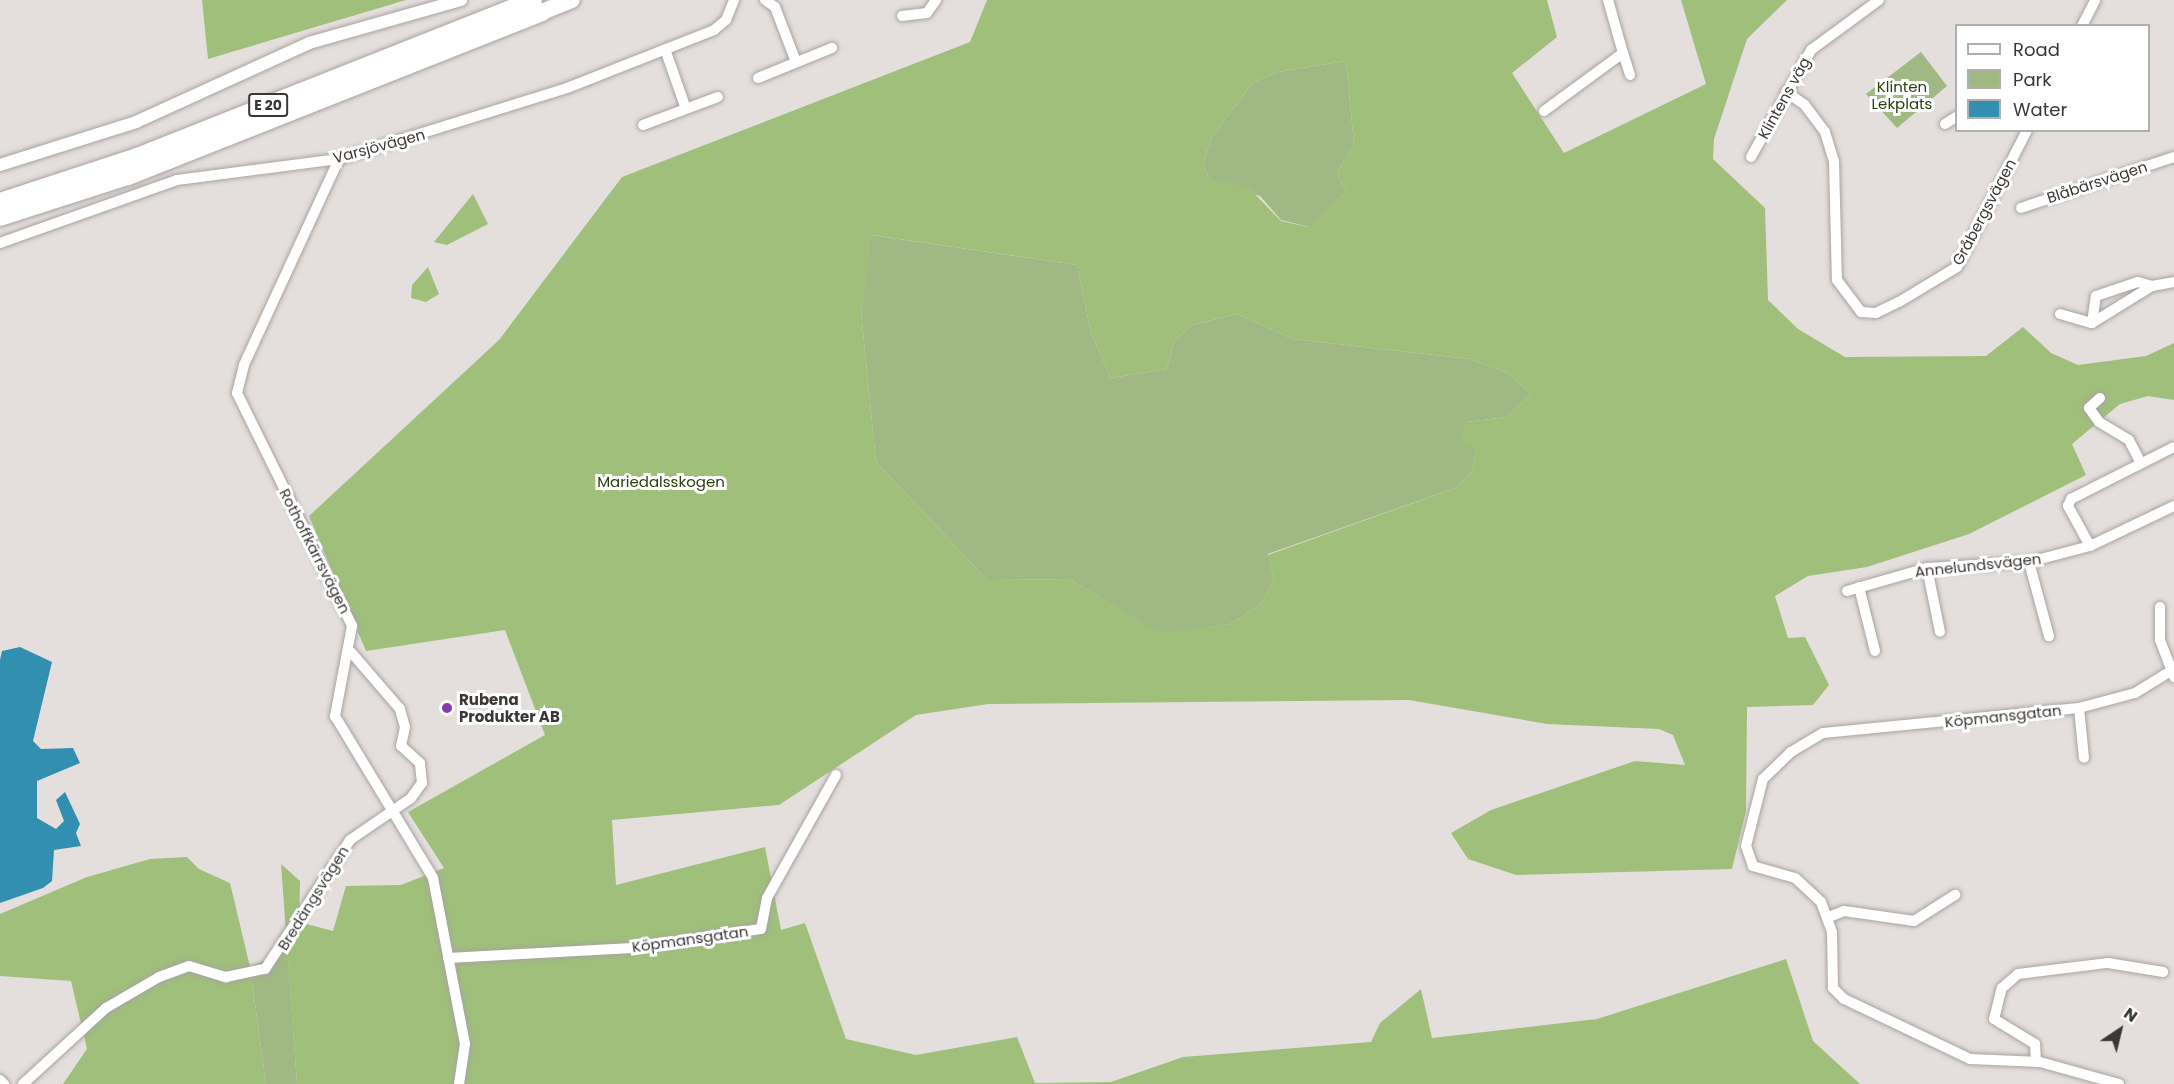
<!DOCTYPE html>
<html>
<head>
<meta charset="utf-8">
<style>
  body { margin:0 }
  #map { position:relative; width:2174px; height:1084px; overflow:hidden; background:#e4dfdc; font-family:Poppins,sans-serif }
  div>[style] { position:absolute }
  .green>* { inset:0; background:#a0b984 }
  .forest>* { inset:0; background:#a0bf7b }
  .water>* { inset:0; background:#338fb0 }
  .roads { filter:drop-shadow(0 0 2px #a8a3a0) drop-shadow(0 0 2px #a8a3a0) }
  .minor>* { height:10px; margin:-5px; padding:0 5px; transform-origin:5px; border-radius:5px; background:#fff }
  .tertiary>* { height:12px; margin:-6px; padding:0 6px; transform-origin:6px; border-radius:6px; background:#fff }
  .trunk>* { height:16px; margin:-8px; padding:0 8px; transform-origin:8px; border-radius:8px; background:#fff }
  .motorway>* { height:18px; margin:-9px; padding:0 9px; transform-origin:9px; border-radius:9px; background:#fff }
  .dots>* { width:16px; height:16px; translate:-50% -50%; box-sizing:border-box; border:3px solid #fff; border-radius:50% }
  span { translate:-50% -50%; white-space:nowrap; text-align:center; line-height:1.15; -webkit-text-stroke:6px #fff; paint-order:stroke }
  .shield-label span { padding:2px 4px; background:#fff; border:2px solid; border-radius:4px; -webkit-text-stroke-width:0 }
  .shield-label { font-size:14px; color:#3a3837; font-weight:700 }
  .park-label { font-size:15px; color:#2b3e0c }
  .street-label { font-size:15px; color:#3a3837 }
  .poi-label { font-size:15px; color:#3a3837; font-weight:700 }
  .left { translate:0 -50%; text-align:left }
  .legend { position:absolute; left:1955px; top:24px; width:195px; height:108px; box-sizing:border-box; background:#fff; border:2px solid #b0afaf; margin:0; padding:8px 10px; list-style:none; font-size:18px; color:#3a3837 }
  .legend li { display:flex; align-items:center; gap:12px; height:30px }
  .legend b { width:30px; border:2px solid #b0afaf }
  .north { position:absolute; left:2090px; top:1000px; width:60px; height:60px; -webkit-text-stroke:4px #fff; paint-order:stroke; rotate:35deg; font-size:16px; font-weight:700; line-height:24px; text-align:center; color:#3a3837 }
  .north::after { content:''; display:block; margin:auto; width:21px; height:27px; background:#3a3837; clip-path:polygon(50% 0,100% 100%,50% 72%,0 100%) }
</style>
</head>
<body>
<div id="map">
  <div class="green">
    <i style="clip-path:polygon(1921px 52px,1947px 86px,1897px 128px,1866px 94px)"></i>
    <i style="clip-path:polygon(1346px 61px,1354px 144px,1337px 173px,1346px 192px,1309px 227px,1281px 220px,1260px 196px,1209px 179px,1203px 164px,1212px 137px,1252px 83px,1278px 72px)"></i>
    <i style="clip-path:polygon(871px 235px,1077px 265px,1091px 333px,1111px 378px,1167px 369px,1174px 341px,1192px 325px,1237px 314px,1293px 339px,1470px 359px,1508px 373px,1531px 394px,1507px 417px,1466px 422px,1476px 451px,1472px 471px,1455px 488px,1268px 554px,1274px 581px,1260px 605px,1230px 624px,1160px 634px,1070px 579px,987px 580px,876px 462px,861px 311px)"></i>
    <i style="clip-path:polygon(286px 929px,297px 1084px,266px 1084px,250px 967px,270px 958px)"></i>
  </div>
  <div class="forest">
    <i style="clip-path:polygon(202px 0,406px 0,208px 59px)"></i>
    <i style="clip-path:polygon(evenodd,987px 0,1547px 0,1557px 37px,1512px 73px,1564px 153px,1706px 84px,1681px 0,1787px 0,1747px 39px,1714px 139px,1713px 159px,1765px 208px,1768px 300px,1798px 329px,1845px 357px,1986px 356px,2023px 327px,2051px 353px,2078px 365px,2146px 356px,2174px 343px,2174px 400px,2148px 396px,2120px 404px,2072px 444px,2086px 475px,1969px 534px,1867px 567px,1808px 576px,1775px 596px,1788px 638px,1805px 637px,1829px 685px,1813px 705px,1747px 707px,1746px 811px,1732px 869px,1516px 875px,1468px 859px,1451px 833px,1491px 810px,1635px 761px,1685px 765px,1673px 735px,1659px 729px,1547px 724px,1409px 700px,988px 704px,916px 715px,779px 805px,612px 820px,616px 885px,765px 847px,781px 930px,805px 923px,846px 1039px,916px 1055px,1017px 1037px,1035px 1083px,1111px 1082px,1183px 1057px,1371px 1042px,1380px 1023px,1421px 989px,1432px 1038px,1597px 1019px,1786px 959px,1813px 1041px,1860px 1084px,297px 1084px,281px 864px,300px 881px,299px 922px,333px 931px,346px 886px,401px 885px,444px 868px,408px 812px,545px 735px,505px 630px,366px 651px,309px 516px,499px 340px,622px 177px,970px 42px,987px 0,1346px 61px,1354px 144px,1337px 173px,1346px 192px,1308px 227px,1281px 221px,1248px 187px,1209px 179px,1203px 164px,1212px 137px,1252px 83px,1278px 72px,1346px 61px,987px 0,872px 235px,1077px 265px,1091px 333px,1111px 378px,1167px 369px,1174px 341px,1192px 325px,1237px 314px,1293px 339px,1470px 359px,1508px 373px,1531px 394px,1507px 417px,1466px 422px,1460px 441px,1476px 451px,1472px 471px,1455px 488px,1268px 555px,1274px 581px,1260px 605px,1230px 624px,1160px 633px,1070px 579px,987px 580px,876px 462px,861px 311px,872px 235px)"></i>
    <i style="clip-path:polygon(473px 194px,488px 224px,447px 245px,434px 242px)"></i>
    <i style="clip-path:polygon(428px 267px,439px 294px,426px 302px,411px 298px,412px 285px)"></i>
    <i style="clip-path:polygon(187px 857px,199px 869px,230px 883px,250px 967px,266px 1084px,63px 1084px,87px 1049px,71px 981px,0 976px,0 914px,87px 877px,150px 859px)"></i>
  </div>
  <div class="water">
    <i style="clip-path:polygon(20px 647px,52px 662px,33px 741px,41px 749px,73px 748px,80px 763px,37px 781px,37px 818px,56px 829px,64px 821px,56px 800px,65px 792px,80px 824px,76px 833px,81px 846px,54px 850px,52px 881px,43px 888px,0 903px,0 660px,2px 651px)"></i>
  </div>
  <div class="roads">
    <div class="minor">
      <i style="left:765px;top:0;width:12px;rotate:35deg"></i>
      <i style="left:775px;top:7px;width:59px;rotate:69.1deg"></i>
      <i style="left:902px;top:16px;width:25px;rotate:-7deg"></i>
      <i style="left:927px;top:13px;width:16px;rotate:-55deg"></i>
      <i style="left:2082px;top:26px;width:29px;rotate:-63deg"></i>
      <i style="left:666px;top:52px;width:57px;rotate:70.6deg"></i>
      <i style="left:1623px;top:53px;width:23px;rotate:72deg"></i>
      <i style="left:758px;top:78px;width:80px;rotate:-22.1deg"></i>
      <i style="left:1786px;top:92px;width:22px;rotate:34deg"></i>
      <i style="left:1804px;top:104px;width:35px;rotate:53deg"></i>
      <i style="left:1825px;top:132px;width:30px;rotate:73deg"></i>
      <i style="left:1834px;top:161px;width:119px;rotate:88.6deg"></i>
      <i style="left:1837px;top:280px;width:40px;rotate:53deg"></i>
      <i style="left:1861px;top:312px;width:15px;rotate:4deg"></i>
      <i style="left:1876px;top:313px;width:25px;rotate:-26deg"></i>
      <i style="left:1899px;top:302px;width:68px;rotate:-31.1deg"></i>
      <i style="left:1957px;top:267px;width:154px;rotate:-62.9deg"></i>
      <i style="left:1544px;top:111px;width:98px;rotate:-36.3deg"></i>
      <i style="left:1623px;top:53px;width:55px;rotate:-105.8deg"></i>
      <i style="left:1945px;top:124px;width:13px;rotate:-32deg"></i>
      <i style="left:643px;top:125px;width:80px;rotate:-20.5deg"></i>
      <i style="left:1751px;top:157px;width:123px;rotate:-60.7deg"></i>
      <i style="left:1811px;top:50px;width:84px;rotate:-36.3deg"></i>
      <i style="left:339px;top:159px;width:227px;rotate:114.8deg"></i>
      <i style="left:244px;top:365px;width:29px;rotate:104deg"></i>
      <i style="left:237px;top:393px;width:260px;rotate:63.7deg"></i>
      <i style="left:352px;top:626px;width:92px;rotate:100.7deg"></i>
      <i style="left:335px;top:716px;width:189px;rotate:58.8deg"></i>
      <i style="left:433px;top:878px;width:169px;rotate:79.1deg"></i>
      <i style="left:465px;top:1044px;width:40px;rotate:98.5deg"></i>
      <i style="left:2021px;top:208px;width:161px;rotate:-18.4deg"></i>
      <i style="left:0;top:243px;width:188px;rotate:-19.6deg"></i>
      <i style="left:177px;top:180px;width:163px;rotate:-7.4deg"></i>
      <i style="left:339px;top:159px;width:239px;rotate:-17.3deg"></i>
      <i style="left:567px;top:88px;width:158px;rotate:-21.5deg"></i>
      <i style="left:714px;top:30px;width:16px;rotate:-40deg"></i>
      <i style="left:726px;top:20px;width:22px;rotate:-68deg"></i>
      <i style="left:2060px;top:314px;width:33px;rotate:16deg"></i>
      <i style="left:2092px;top:323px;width:70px;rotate:-31.7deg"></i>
      <i style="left:2152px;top:286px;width:22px;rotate:-10deg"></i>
      <i style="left:2092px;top:323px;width:27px;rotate:-82deg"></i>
      <i style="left:2096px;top:296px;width:44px;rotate:-18.4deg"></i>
      <i style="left:2138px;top:282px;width:15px;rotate:16deg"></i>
      <i style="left:2100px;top:398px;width:15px;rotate:138deg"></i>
      <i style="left:2089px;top:408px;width:17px;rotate:54deg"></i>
      <i style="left:2099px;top:422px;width:35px;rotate:31deg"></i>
      <i style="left:2129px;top:440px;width:25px;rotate:63deg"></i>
      <i style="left:2090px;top:546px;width:46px;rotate:-118.8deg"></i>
      <i style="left:2068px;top:506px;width:8px;rotate:-67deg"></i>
      <i style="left:2071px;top:499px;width:115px;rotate:-26.8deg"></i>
      <i style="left:2029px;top:562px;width:77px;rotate:74.9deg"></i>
      <i style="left:1927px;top:568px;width:65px;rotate:78.5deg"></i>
      <i style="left:1859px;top:587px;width:66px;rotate:76deg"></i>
      <i style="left:1847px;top:591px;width:83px;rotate:-16deg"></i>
      <i style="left:1927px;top:568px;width:102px;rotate:-3.4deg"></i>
      <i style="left:2029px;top:562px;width:63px;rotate:-14.7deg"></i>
      <i style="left:2090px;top:546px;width:93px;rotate:-25.5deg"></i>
      <i style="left:2160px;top:607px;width:33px;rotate:90deg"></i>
      <i style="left:2160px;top:640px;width:40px;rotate:69deg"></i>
      <i style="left:2079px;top:708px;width:50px;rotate:84.3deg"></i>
      <i style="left:1829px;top:917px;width:16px;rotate:-22deg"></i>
      <i style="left:1844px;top:911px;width:71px;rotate:8.1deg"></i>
      <i style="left:1914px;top:921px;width:49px;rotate:-32.4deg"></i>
      <i style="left:448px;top:958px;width:184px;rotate:-3.1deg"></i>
      <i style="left:632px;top:948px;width:130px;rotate:-8.4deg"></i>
      <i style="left:761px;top:929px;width:32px;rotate:-79deg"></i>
      <i style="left:767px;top:898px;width:141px;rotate:-60.7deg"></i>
      <i style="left:2036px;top:1062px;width:18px;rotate:-93deg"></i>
      <i style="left:2035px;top:1044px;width:48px;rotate:-148.6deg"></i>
      <i style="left:1994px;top:1019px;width:32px;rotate:-76deg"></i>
      <i style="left:2002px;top:988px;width:21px;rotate:-41deg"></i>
      <i style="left:2018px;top:974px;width:91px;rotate:-7deg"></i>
      <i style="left:2108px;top:963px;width:56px;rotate:9.3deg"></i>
      <i style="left:0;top:1080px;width:6px;rotate:45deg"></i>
      <i style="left:23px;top:1084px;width:113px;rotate:-42.5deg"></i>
      <i style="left:106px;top:1008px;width:61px;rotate:-30.3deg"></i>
      <i style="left:159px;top:977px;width:32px;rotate:-20deg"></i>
      <i style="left:189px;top:966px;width:39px;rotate:17deg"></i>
      <i style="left:226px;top:977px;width:40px;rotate:-12deg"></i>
      <i style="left:265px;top:969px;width:154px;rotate:-56.6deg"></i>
      <i style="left:350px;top:840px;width:74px;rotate:-34.5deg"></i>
      <i style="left:411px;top:798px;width:19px;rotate:-54deg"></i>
      <i style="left:422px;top:783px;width:20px;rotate:-96deg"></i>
      <i style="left:420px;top:763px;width:25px;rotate:-138deg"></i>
      <i style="left:401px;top:746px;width:19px;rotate:-78deg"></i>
      <i style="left:405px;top:727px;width:19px;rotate:-106deg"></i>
      <i style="left:400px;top:709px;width:75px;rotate:-130.7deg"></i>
      <i style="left:2119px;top:1084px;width:82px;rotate:-164.4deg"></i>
      <i style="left:2040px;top:1062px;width:70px;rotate:-177.5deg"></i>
      <i style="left:1970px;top:1059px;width:140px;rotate:-154.5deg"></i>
      <i style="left:1844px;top:999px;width:16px;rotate:-135deg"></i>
      <i style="left:1833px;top:988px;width:56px;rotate:-91deg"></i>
      <i style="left:1832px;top:932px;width:32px;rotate:-110deg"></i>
      <i style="left:1821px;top:902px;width:35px;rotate:-137deg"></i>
      <i style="left:1795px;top:878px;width:44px;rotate:-164.1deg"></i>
      <i style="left:1753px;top:866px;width:21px;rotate:-109deg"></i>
      <i style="left:1746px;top:846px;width:69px;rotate:-75.8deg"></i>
      <i style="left:1763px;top:779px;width:39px;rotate:-44deg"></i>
      <i style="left:1791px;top:752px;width:37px;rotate:-31deg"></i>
      <i style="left:1823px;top:733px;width:257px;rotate:-5.6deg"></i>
      <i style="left:2079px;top:708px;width:58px;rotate:-15deg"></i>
      <i style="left:2135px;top:693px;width:46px;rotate:-31.6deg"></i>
    </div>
    <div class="tertiary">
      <i style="left:0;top:165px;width:143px;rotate:-17.5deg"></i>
      <i style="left:136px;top:122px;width:190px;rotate:-24.5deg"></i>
      <i style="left:309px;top:43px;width:158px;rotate:-15.8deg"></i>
    </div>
    <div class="trunk">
      <i style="left:542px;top:12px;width:32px;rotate:-22deg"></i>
    </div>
    <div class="motorway">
      <i style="left:0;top:202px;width:144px;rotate:-18.2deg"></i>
      <i style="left:137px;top:157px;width:426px;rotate:-21.6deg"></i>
      <i style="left:0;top:217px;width:134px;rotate:-17.8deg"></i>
      <i style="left:128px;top:176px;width:445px;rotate:-21.6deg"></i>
    </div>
  </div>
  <div class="dots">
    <i style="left:447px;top:708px;background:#893bac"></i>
  </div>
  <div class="shield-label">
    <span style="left:268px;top:105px">E 20</span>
  </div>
  <div class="park-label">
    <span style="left:1902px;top:95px">Klinten<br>Lekplats</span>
    <span style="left:661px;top:482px">Mariedalsskogen</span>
  </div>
  <div class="street-label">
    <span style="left:1784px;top:98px;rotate:-61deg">Klintens väg</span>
    <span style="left:379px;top:146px;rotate:-15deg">Varsjövägen</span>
    <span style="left:2097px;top:182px;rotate:-18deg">Blåbärsvägen</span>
    <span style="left:1984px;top:212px;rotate:-62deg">Gråbergsvägen</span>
    <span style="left:315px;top:551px;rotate:63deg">Rothoffkärrsvägen</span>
    <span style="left:1978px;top:565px;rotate:-6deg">Annelundsvägen</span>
    <span style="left:2003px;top:716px;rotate:-6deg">Köpmansgatan</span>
    <span style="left:313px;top:898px;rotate:-58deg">Bredängsvägen</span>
    <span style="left:690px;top:939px;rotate:-8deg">Köpmansgatan</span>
  </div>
  <div class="poi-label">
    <span class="left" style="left:459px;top:708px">Rubena<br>Produkter AB</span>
  </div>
  <ul class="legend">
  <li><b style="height:8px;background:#fff"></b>Road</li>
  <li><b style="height:16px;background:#a0b984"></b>Park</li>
  <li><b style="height:16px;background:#338fb0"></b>Water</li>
  </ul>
  <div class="north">N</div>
</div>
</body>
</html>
